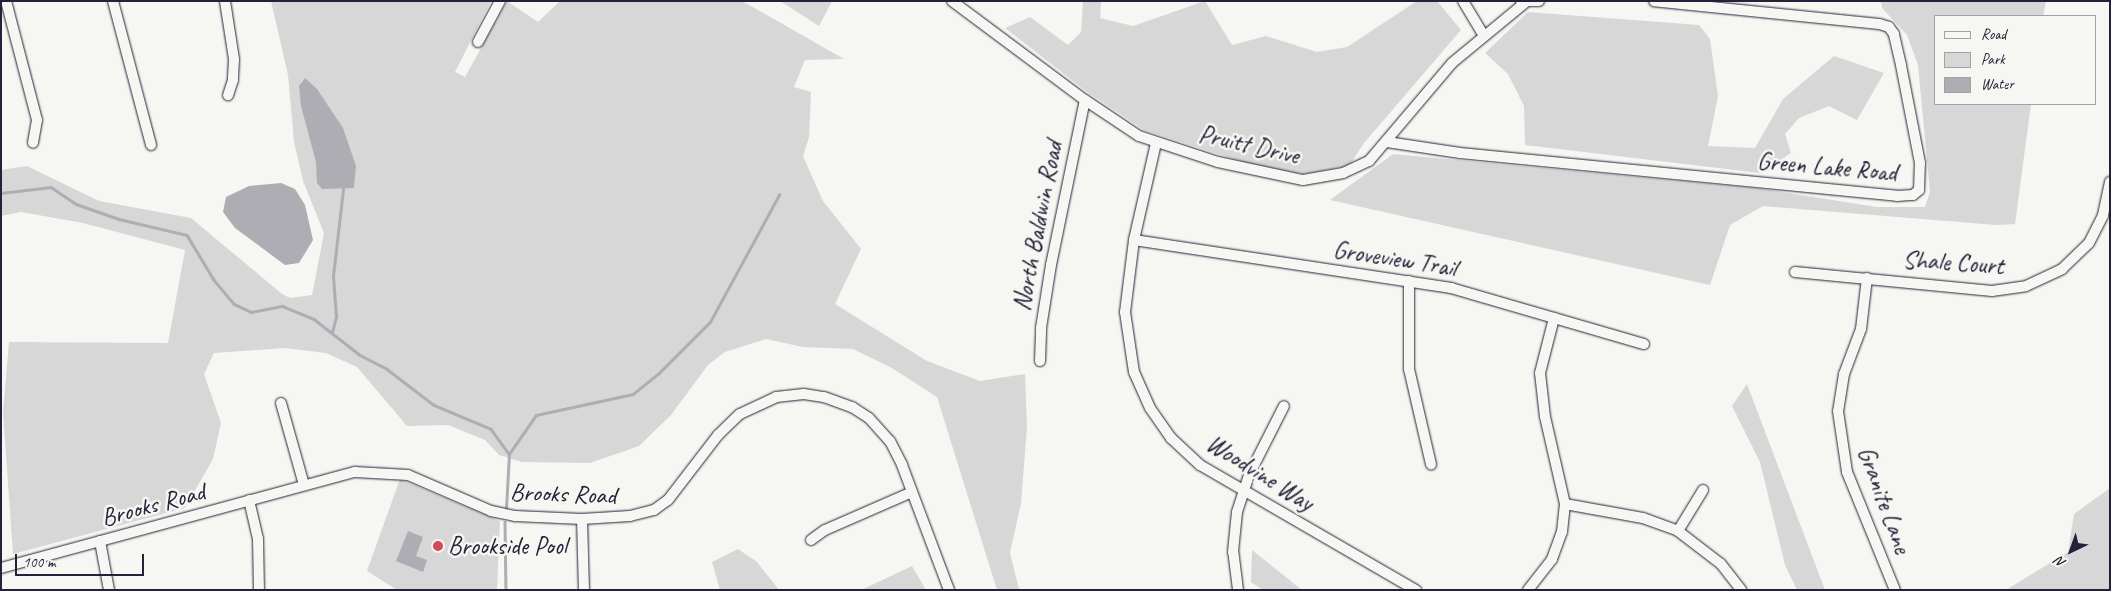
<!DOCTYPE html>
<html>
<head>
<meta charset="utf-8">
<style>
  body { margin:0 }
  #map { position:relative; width:2111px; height:591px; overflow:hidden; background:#f6f6f2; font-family:Caveat,sans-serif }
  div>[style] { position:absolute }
  .green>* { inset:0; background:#d7d7d7 }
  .water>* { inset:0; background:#adadb3 }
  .stream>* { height:2.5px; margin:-1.25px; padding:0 1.25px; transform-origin:1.25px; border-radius:1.25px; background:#adadb3 }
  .roads { filter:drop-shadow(0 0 1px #22223b) drop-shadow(0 0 1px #22223b) }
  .street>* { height:10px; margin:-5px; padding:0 5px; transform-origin:5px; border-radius:5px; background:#f6f6f2 }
  .dots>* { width:14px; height:14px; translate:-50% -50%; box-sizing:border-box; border:2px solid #f6f6f2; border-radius:50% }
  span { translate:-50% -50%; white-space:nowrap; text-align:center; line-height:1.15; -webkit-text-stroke:5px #f6f6f2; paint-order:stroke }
  .street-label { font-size:25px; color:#22223b }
  .poi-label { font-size:25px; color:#22223b }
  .left { translate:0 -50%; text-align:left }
  .frame { position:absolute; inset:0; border:2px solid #22223b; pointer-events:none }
  .legend { position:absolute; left:1934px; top:15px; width:162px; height:90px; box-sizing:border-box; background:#f6f6f2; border:1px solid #a1a1a9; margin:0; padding:6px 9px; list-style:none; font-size:15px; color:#22223b }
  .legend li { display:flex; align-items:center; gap:10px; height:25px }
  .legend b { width:25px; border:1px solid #a1a1a9 }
  .north { position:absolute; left:2046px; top:526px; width:50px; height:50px; -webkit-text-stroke:4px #f6f6f2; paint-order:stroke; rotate:222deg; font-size:14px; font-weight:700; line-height:20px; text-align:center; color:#22223b }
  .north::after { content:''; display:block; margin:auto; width:18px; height:22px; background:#22223b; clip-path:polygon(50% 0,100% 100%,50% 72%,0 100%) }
  .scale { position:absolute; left:15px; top:554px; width:129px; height:22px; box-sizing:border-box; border:2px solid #22223b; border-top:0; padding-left:6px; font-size:15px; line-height:18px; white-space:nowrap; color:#22223b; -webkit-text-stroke:4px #f6f6f2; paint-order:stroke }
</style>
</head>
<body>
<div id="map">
  <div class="green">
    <i style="clip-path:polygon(271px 1px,491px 1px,455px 72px,465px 77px,507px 1px,538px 22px,560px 1px,742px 1px,844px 59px,805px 60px,794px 87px,811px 92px,809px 137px,803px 156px,823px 201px,861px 249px,835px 304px,927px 361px,980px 381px,1025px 374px,1027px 427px,1021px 503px,1010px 553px,1019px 589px,997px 590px,937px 397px,892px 368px,853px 349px,803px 347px,766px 339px,725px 352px,708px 365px,671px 415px,639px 446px,590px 463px,522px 462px,499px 455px,485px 440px,448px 425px,407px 426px,357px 367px,326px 353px,285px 348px,214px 353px,204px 374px,221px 423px,213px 459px,185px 508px,13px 554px,3px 412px,9px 342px,168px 343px,185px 250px,83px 223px,21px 212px,1px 216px,1px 170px,27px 166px,99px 201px,191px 218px,282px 294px,290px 298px,312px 295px,324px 233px,303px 181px,294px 142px,288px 75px)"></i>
    <i style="clip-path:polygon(780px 1px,832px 1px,819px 26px)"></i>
    <i style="clip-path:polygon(1083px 1px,1101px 1px,1100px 18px,1133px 26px,1205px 1px,1232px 45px,1266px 36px,1317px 52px,1347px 47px,1417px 1px,1437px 1px,1461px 30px,1364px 143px,1349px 166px,1303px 174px,1246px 163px,1144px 130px,1086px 91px,1005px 28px,1030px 17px,1068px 45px,1081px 32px)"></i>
    <i style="clip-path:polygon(1881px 1px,2046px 1px,2043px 16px,1935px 16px,1935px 104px,2031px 104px,2015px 224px,1996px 225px,1763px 206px,1730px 225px,1710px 285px,1330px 200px,1393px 154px,1756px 188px,1877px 207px,1925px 207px,1930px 192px,1918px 65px,1907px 35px,1882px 8px)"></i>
    <i style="clip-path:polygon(1528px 12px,1699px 25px,1710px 39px,1718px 96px,1708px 146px,1755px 148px,1783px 99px,1834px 56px,1884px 73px,1857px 120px,1829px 106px,1799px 118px,1785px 134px,1791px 153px,1760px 173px,1525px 145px,1524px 106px,1508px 74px,1485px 53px)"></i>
    <i style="clip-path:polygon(1747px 384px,1825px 590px,1797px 590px,1785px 565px,1760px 462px,1732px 406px)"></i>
    <i style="clip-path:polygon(400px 479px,500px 521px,497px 590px,397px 590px,367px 571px)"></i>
    <i style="clip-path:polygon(2110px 488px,2110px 590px,2006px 590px,2068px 552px,2074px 514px)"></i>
    <i style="clip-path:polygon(738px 549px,757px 562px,779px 590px,720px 590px,712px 562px)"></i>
    <i style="clip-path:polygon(1252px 550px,1302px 590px,1263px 590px,1251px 582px)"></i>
    <i style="clip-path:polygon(912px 566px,926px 590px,861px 590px)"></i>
  </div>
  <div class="water">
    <i style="clip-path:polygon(305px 78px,317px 89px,343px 128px,356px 166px,354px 188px,322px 189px,317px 183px,316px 162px,301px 106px,299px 86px)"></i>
    <i style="clip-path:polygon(281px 183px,295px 189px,305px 205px,313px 240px,299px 263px,285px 265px,235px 228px,223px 212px,226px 197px,249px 186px)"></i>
    <i style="clip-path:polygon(408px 531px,423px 537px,416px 556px,427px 560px,423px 572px,396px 561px)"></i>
  </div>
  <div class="stream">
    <i style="left:1px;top:193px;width:50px;rotate:-6.8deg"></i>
    <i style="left:51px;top:187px;width:30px;rotate:34deg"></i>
    <i style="left:76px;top:204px;width:46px;rotate:19.2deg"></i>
    <i style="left:119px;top:219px;width:70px;rotate:13.2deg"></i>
    <i style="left:187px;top:235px;width:52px;rotate:59deg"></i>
    <i style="left:214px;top:280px;width:31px;rotate:50deg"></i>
    <i style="left:234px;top:304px;width:19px;rotate:25deg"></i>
    <i style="left:251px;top:312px;width:32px;rotate:-11deg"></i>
    <i style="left:282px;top:306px;width:35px;rotate:22deg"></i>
    <i style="left:314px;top:319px;width:58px;rotate:38deg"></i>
    <i style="left:360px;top:355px;width:30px;rotate:27deg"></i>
    <i style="left:387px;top:369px;width:59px;rotate:37.5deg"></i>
    <i style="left:434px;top:405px;width:62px;rotate:22.8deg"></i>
    <i style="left:491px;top:429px;width:31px;rotate:54deg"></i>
    <i style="left:332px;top:332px;width:16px;rotate:-75deg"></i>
    <i style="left:336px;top:317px;width:41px;rotate:-94.2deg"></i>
    <i style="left:333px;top:276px;width:87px;rotate:-83.4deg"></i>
    <i style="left:506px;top:508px;width:54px;rotate:-86.8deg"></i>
    <i style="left:509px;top:454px;width:47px;rotate:-55.3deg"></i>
    <i style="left:536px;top:415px;width:99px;rotate:-12.2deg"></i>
    <i style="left:633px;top:394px;width:33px;rotate:-39deg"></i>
    <i style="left:659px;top:373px;width:72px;rotate:-45deg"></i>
    <i style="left:710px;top:322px;width:145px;rotate:-61.5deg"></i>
    <i style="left:505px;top:522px;width:68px;rotate:89.2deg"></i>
  </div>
  <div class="roads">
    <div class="street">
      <i style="left:6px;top:1px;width:123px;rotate:75.4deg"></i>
      <i style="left:37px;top:120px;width:23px;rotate:100deg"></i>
      <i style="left:113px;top:1px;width:149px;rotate:75.2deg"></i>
      <i style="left:225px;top:1px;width:59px;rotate:81.2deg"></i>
      <i style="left:234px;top:59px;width:21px;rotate:93deg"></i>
      <i style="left:233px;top:80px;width:16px;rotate:108deg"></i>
      <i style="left:952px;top:1px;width:166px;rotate:36.7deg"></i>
      <i style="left:1085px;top:100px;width:65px;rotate:33.7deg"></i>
      <i style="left:1139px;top:136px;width:83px;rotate:18.2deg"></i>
      <i style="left:1218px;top:162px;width:87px;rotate:12deg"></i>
      <i style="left:1303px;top:180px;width:41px;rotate:-9.9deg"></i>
      <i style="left:1343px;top:173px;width:29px;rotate:-25deg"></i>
      <i style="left:1369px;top:161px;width:128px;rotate:-49.7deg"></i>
      <i style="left:1452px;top:63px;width:96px;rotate:-39.5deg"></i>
      <i style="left:1463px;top:1px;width:41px;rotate:59deg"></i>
      <i style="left:1521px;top:1px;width:18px"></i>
      <i style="left:478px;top:42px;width:47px;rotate:-61.8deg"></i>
      <i style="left:1387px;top:142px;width:74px;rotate:8.6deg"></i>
      <i style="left:1460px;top:153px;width:439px;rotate:5.6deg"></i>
      <i style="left:1897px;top:196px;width:16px;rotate:-4deg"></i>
      <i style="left:1913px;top:195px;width:8px;rotate:-40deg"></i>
      <i style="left:1919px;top:190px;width:27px;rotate:-88deg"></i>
      <i style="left:1920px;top:163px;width:100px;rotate:-101deg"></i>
      <i style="left:1901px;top:65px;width:32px;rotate:-103deg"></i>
      <i style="left:1894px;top:34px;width:9px;rotate:-126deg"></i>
      <i style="left:1889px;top:27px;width:10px;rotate:-163deg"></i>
      <i style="left:1879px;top:24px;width:226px;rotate:-174.2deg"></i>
      <i style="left:1156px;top:143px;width:99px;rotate:102.8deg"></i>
      <i style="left:1134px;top:240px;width:73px;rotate:97.1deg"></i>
      <i style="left:1125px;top:312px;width:61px;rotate:81.5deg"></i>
      <i style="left:1134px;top:372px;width:39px;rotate:66deg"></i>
      <i style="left:1150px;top:408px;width:37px;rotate:55deg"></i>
      <i style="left:1171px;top:438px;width:40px;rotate:43deg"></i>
      <i style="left:1200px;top:465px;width:250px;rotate:30.1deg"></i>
      <i style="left:1134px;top:240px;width:321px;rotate:8.6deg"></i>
      <i style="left:1451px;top:288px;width:201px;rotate:16.2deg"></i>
      <i style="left:1795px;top:272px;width:198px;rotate:5.5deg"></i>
      <i style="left:1992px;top:291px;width:34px;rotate:-8deg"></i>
      <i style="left:2026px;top:286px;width:40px;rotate:-25deg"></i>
      <i style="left:2062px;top:269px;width:37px;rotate:-44deg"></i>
      <i style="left:2089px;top:243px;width:31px;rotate:-63deg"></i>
      <i style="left:2103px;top:215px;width:34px;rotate:-78deg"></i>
      <i style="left:1867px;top:278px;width:51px;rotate:96.7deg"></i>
      <i style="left:1861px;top:329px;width:48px;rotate:110.7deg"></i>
      <i style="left:1844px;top:374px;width:37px;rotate:99deg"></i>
      <i style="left:1838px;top:411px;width:62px;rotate:81.6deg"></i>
      <i style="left:1847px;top:472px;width:127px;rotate:67.9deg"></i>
      <i style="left:1409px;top:281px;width:88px;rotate:90deg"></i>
      <i style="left:1409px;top:369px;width:98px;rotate:77deg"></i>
      <i style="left:1040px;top:361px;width:33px;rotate:-88deg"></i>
      <i style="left:1041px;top:328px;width:64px;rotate:-81deg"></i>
      <i style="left:1051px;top:265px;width:168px;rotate:-78.4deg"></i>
      <i style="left:281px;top:403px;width:85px;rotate:74.3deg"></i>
      <i style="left:249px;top:500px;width:40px;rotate:77deg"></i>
      <i style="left:258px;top:539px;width:51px;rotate:88.9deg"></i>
      <i style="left:1565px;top:504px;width:79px;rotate:10.2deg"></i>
      <i style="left:1643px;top:518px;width:37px;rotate:20deg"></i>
      <i style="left:1678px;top:531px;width:54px;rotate:37.5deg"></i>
      <i style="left:1721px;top:564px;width:33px;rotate:52deg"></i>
      <i style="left:582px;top:519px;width:71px;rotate:88.4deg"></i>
      <i style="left:1678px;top:531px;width:48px;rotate:-58.6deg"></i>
      <i style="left:811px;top:540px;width:17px;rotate:-36deg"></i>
      <i style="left:825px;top:530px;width:95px;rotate:-23.6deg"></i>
      <i style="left:100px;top:541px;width:50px;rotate:79.6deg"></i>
      <i style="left:1px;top:568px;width:367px;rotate:-15.2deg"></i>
      <i style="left:355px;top:472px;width:53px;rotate:3.2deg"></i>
      <i style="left:408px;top:475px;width:90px;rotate:23.4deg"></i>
      <i style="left:491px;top:511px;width:25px;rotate:12deg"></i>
      <i style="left:515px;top:516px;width:67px;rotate:2.6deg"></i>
      <i style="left:582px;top:519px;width:48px;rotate:-3.6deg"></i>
      <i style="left:630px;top:516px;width:25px;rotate:-14deg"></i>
      <i style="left:654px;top:510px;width:17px;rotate:-36deg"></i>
      <i style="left:668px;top:500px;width:82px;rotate:-52.4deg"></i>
      <i style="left:718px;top:435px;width:30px;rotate:-44deg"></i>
      <i style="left:740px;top:414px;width:40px;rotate:-25deg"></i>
      <i style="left:776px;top:397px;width:28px;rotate:-6deg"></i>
      <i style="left:804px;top:394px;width:20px;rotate:9deg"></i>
      <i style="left:824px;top:397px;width:30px;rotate:20deg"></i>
      <i style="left:852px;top:407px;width:20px;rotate:33deg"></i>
      <i style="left:869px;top:418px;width:31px;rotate:48deg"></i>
      <i style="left:890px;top:441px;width:27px;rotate:63deg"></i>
      <i style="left:902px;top:465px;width:134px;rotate:69.4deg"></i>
      <i style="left:1238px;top:590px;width:38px;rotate:-97deg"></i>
      <i style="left:1233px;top:552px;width:40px;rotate:-84.3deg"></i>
      <i style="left:1237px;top:512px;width:39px;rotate:-72deg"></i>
      <i style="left:1249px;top:475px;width:77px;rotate:-63.1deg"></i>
      <i style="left:1528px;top:590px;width:39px;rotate:-52deg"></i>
      <i style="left:1552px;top:559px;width:29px;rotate:-70deg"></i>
      <i style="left:1562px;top:532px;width:28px;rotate:-84deg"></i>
      <i style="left:1565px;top:504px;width:89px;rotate:-102.9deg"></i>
      <i style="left:1545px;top:417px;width:44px;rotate:-96.5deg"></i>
      <i style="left:1540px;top:373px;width:57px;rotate:-75.7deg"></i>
    </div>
  </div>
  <div class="dots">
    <i style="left:438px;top:546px;background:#d1495b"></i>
  </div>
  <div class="street-label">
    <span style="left:1249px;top:145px;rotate:13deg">Pruitt Drive</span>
    <span style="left:1827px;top:167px;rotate:5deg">Green Lake Road</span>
    <span style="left:1038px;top:226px;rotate:-79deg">North Baldwin Road</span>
    <span style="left:1395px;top:259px;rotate:9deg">Groveview Trail</span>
    <span style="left:1953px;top:263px;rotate:4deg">Shale Court</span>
    <span style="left:1260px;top:473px;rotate:32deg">Woodvine Way</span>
    <span style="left:563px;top:494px;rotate:2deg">Brooks Road</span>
    <span style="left:1884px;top:500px;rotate:70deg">Granite Lane</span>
    <span style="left:153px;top:505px;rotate:-15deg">Brooks Road</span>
  </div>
  <div class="poi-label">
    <span class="left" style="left:448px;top:546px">Brookside Pool</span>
  </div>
  <div class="frame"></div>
  <ul class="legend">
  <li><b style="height:6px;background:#f6f6f2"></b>Road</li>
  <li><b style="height:14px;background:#d7d7d7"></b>Park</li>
  <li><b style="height:14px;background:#adadb3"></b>Water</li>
  </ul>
  <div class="north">N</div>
  <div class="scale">100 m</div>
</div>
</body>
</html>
